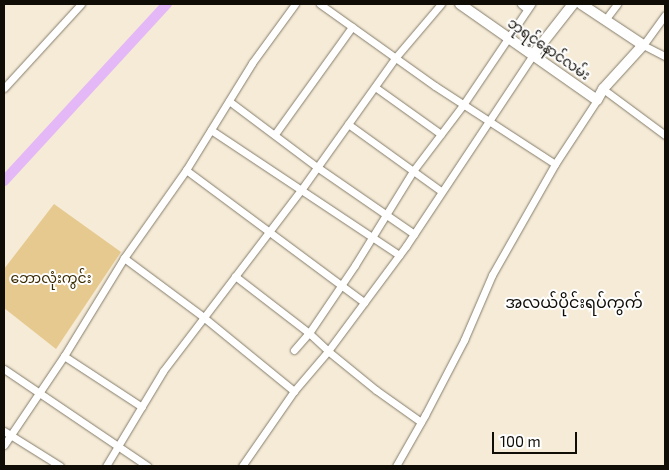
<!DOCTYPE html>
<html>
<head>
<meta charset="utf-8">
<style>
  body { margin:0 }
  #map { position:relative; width:669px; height:470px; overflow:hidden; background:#f5ebd7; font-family:"Exo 2","Noto Sans Myanmar",sans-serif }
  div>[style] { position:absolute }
  .green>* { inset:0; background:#e6c98f }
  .river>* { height:10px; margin:-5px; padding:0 5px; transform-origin:5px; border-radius:5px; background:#e4b8f6 }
  .roads { filter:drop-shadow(0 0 1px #857c6a) drop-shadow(0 0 1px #857c6a) }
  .street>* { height:7px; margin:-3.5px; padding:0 3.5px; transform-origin:3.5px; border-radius:3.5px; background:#fff }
  .secondary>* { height:10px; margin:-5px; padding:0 5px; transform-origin:5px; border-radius:5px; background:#fff }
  span { translate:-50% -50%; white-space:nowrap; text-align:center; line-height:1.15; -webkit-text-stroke:4px #fff; paint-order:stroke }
  .street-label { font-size:14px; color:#100d07 }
  .park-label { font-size:14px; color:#3b2a00 }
  .quarter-label { font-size:16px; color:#100d07 }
  .frame { position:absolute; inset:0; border:5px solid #100d07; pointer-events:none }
  .scale { position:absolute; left:492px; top:432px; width:85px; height:22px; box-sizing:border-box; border:2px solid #100d07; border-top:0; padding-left:6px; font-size:15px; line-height:18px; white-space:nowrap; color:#100d07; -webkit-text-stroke:4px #fff; paint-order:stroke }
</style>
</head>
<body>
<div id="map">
  <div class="green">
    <i style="clip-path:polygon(54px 204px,121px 252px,56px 349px,4px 308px,4px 269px)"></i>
  </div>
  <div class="river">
    <i style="left:4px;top:181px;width:241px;rotate:-47.4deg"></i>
  </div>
  <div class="roads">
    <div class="street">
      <i style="left:320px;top:4px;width:141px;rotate:35.5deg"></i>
      <i style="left:435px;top:86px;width:143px;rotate:33deg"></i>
      <i style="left:521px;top:4px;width:8px;rotate:40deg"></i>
      <i style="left:665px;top:15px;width:37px;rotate:126deg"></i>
      <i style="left:643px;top:45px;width:25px;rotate:27deg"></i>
      <i style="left:605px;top:20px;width:20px;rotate:-53deg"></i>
      <i style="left:375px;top:87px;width:81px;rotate:35.5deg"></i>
      <i style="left:4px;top:88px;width:114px;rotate:-47.5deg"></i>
      <i style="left:603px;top:89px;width:77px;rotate:36.6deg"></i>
      <i style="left:229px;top:101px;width:110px;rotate:36.9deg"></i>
      <i style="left:317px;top:167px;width:118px;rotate:34.6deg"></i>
      <i style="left:348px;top:124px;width:115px;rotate:35.8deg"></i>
      <i style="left:211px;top:130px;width:226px;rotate:33.6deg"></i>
      <i style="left:275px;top:134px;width:132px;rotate:-54.3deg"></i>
      <i style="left:186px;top:170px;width:222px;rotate:36.6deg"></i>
      <i style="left:124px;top:258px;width:97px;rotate:36.6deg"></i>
      <i style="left:202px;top:316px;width:119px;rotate:39.2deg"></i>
      <i style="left:235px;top:276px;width:93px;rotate:37.6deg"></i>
      <i style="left:309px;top:333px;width:26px;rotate:43deg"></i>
      <i style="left:328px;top:351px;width:62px;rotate:39.1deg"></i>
      <i style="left:376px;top:390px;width:55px;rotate:35.4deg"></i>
      <i style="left:294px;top:350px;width:23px;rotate:-49deg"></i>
      <i style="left:309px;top:333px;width:82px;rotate:-55.9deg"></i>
      <i style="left:355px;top:265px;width:110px;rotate:-58.3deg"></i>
      <i style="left:413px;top:171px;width:83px;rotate:-52.9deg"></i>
      <i style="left:463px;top:105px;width:122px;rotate:-56deg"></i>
      <i style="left:64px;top:356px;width:93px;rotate:33.2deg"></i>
      <i style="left:4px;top:369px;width:173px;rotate:34.1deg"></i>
      <i style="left:4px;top:431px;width:66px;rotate:32deg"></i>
      <i style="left:4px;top:445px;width:107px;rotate:-56deg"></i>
      <i style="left:64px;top:356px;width:115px;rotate:-58.5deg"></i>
      <i style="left:124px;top:258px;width:108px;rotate:-54.8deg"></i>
      <i style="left:186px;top:170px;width:126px;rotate:-58.3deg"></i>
      <i style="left:252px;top:63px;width:73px;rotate:-53.9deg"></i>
      <i style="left:106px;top:466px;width:111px;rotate:-59deg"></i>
      <i style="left:163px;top:371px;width:228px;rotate:-52.7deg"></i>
      <i style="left:301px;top:190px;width:162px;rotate:-54.5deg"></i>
      <i style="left:395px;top:58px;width:71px;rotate:-49.6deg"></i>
      <i style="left:242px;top:466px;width:91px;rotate:-55.3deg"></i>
      <i style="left:294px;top:391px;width:52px;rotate:-49.6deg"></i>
      <i style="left:328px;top:351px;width:131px;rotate:-53.4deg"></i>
      <i style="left:406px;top:246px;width:229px;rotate:-56.4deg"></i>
      <i style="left:396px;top:466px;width:59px;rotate:-60.4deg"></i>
      <i style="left:425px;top:415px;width:85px;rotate:-62.5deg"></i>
      <i style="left:464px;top:340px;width:71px;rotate:-66.7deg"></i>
      <i style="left:492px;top:275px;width:128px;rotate:-60.4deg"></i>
      <i style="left:555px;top:164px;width:77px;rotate:-56.7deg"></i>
    </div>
    <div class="secondary">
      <i style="left:460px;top:4px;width:167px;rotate:35deg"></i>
      <i style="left:597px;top:100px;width:13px;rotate:-61deg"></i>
      <i style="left:603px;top:89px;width:59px;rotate:-47.7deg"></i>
      <i style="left:643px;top:45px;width:74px;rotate:-146.5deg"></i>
      <i style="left:533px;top:55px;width:65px;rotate:-51.9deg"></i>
    </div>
  </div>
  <div class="street-label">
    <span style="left:549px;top:49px;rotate:35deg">ဘုရင့်နောင်လမ်း</span>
  </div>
  <div class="park-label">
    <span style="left:51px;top:278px">ဘောလုံးကွင်း</span>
  </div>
  <div class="quarter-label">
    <span style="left:574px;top:302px">အလယ်ပိုင်းရပ်ကွက်</span>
  </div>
  <div class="frame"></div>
  <div class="scale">100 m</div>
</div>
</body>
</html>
